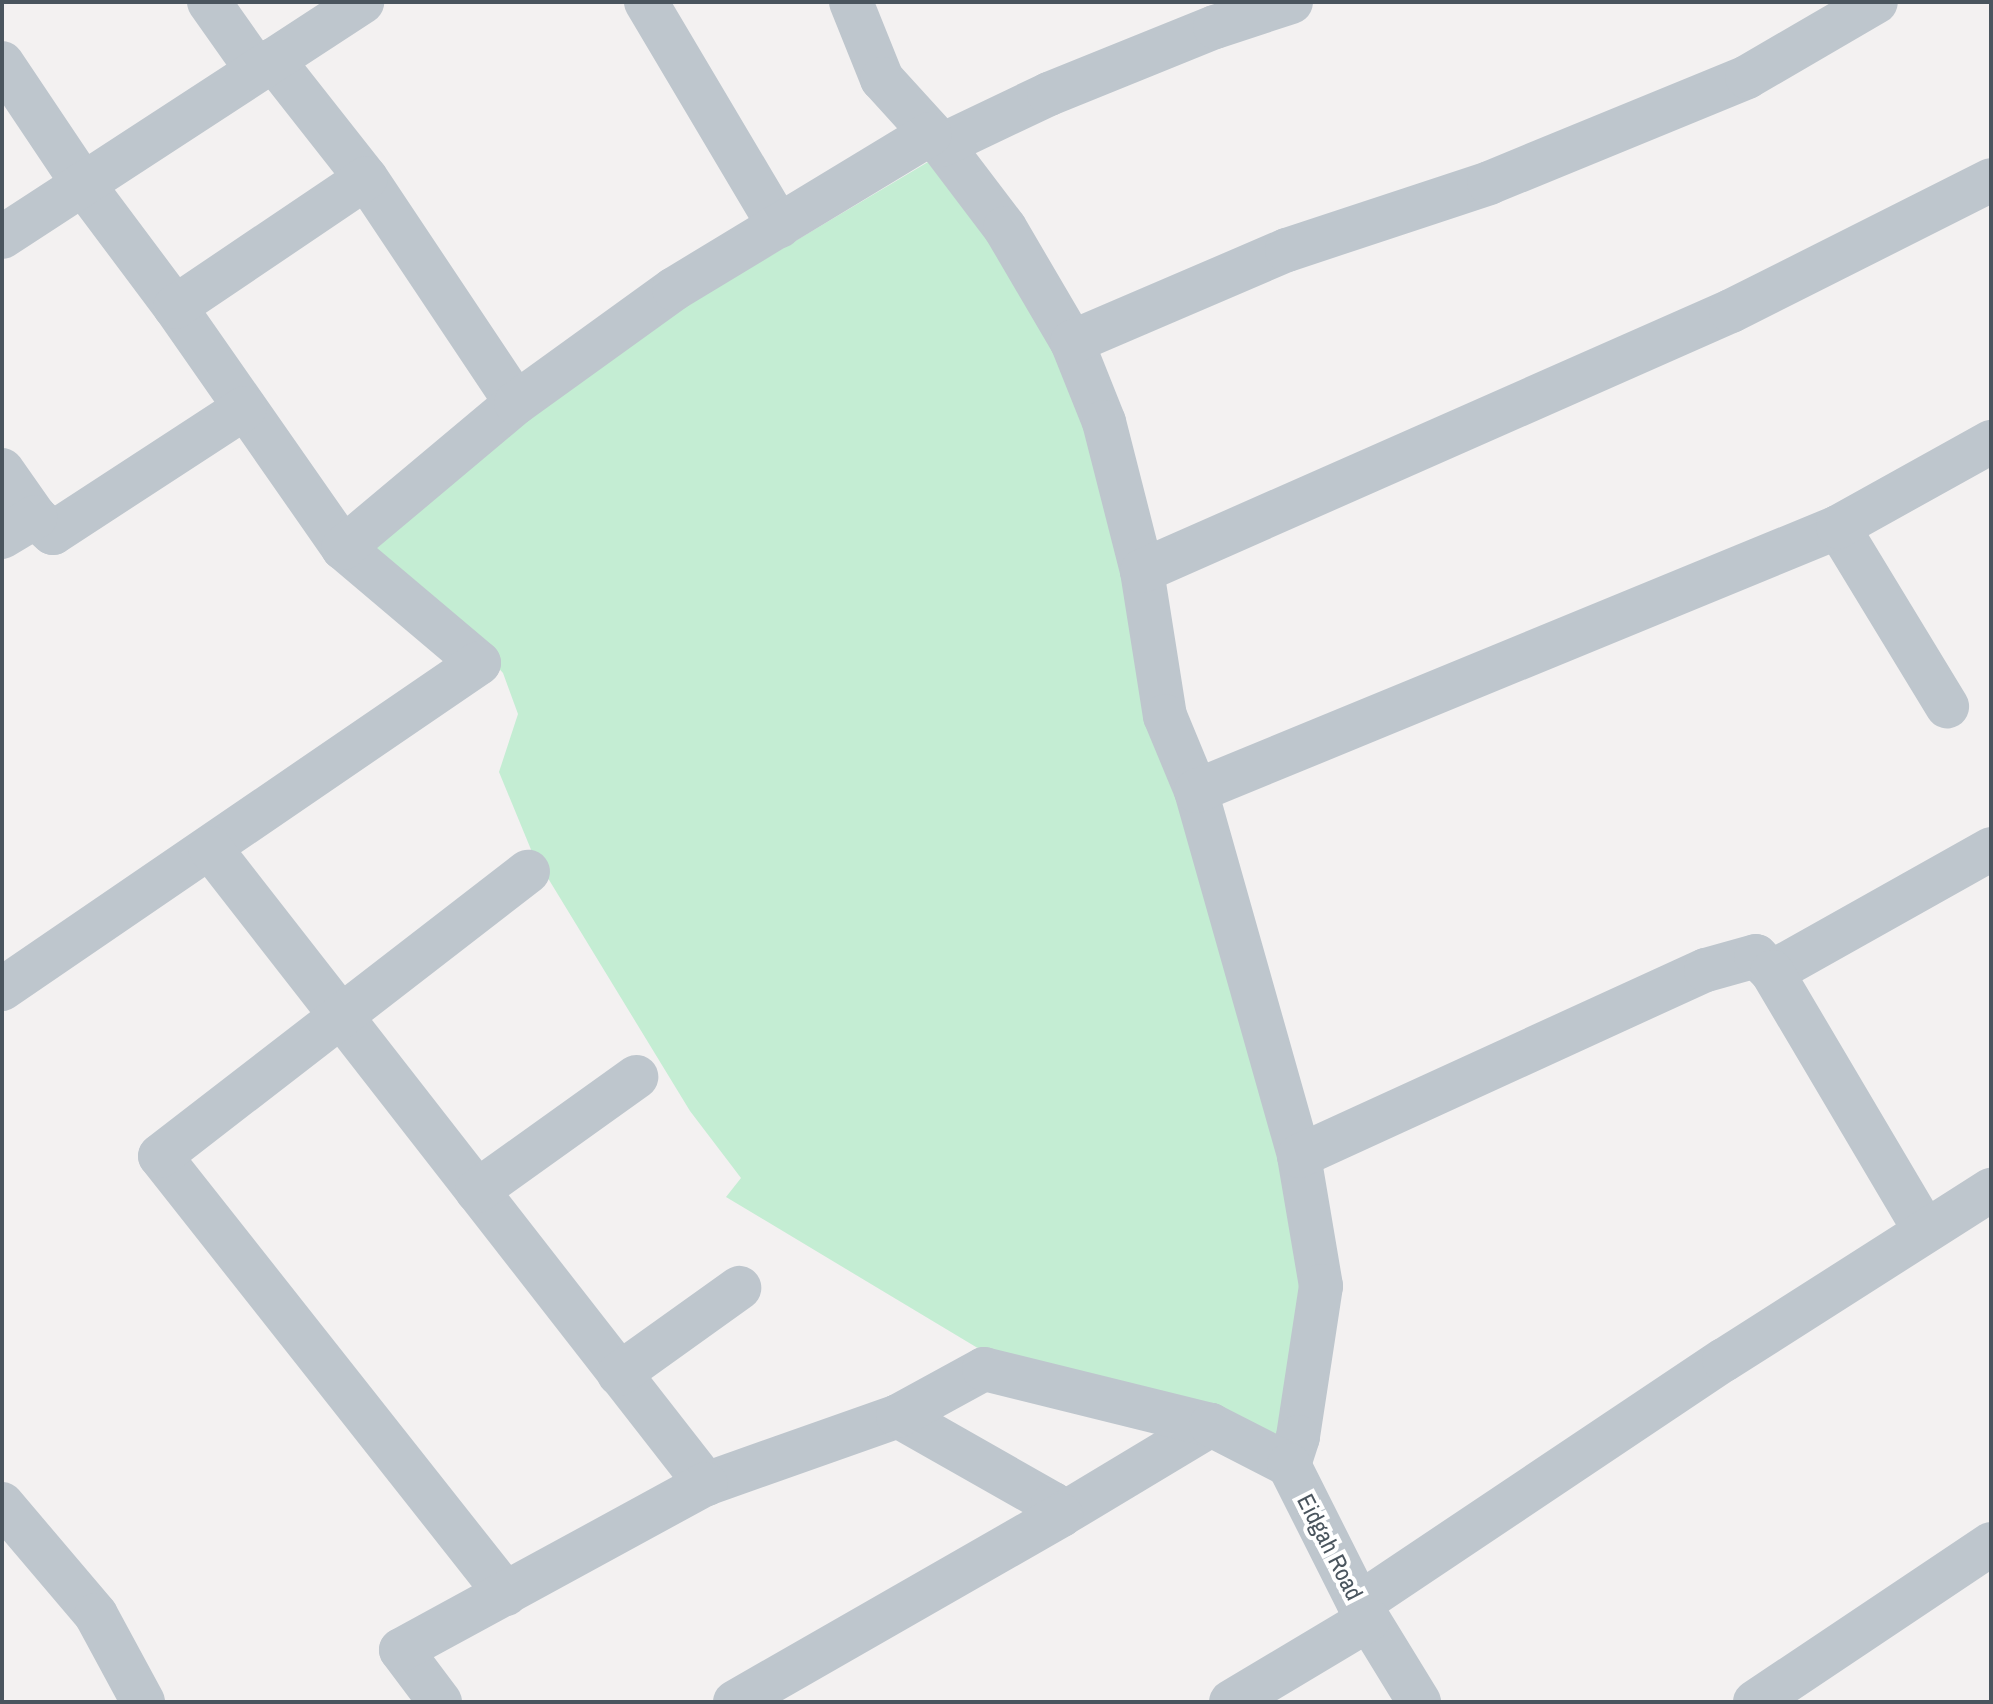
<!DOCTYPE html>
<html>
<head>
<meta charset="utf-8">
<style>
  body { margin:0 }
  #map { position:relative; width:1993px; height:1704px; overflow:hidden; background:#f3f1f1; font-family:"Archivo Narrow",sans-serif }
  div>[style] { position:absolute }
  .green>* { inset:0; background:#c4edd3 }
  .minor>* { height:44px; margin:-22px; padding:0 22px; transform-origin:22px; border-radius:22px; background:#bec6cd }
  span { translate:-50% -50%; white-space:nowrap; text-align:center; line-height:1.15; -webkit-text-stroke:8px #fff; paint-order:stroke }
  .street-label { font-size:24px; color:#4a555e }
  .frame { position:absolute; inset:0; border:4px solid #4a555e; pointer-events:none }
</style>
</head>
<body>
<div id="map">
  <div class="green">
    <i style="clip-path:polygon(928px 162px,1030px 295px,1083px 418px,1193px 850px,1262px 1068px,1299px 1261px,1302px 1324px,1279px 1438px,981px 1350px,726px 1197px,741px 1178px,690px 1111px,532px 852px,499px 772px,518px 714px,503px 673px,466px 632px,369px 554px,592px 362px)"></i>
  </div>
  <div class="minor">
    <i style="left:209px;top:2px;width:83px;rotate:54.8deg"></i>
    <i style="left:646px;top:2px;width:261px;rotate:59.3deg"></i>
    <i style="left:851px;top:2px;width:83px;rotate:68.1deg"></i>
    <i style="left:882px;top:79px;width:89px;rotate:47.7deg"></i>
    <i style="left:942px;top:145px;width:104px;rotate:52.8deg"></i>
    <i style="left:1005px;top:228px;width:132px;rotate:59.6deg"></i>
    <i style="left:1072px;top:342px;width:86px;rotate:68.2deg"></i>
    <i style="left:1104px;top:422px;width:154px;rotate:75.7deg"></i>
    <i style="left:1142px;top:571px;width:147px;rotate:81deg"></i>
    <i style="left:1165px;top:716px;width:81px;rotate:67.5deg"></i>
    <i style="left:1196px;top:791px;width:379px;rotate:74.2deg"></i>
    <i style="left:1299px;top:1156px;width:132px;rotate:80.4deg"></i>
    <i style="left:1321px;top:1286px;width:153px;rotate:98.7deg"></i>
    <i style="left:1298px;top:1437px;width:29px;rotate:108deg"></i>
    <i style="left:273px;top:60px;width:150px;rotate:51.8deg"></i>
    <i style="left:366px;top:178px;width:270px;rotate:56.3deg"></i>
    <i style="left:2px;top:63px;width:146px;rotate:56.2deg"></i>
    <i style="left:83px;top:184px;width:154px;rotate:53.2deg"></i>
    <i style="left:175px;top:307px;width:294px;rotate:55.1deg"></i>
    <i style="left:343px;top:548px;width:178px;rotate:40.2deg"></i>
    <i style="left:479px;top:663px;width:578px;rotate:145.65deg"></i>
    <i style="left:942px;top:145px;width:119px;rotate:-25.5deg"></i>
    <i style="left:1049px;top:94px;width:179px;rotate:-22deg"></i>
    <i style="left:1215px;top:27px;width:80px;rotate:-18.2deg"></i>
    <i style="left:2px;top:237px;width:430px;rotate:-33.1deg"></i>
    <i style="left:175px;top:307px;width:230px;rotate:-34deg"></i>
    <i style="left:1072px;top:342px;width:234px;rotate:-23.2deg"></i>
    <i style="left:1287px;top:250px;width:213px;rotate:-18.3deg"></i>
    <i style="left:1489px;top:183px;width:279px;rotate:-22.3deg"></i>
    <i style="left:1747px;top:77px;width:149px;rotate:-30.2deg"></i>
    <i style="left:2px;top:470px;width:57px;rotate:54.9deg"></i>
    <i style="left:35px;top:517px;width:24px;rotate:42deg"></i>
    <i style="left:53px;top:533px;width:229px;rotate:-33.1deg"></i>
    <i style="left:1838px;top:527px;width:210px;rotate:58.7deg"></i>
    <i style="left:2px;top:537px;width:39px;rotate:-31deg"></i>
    <i style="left:343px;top:548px;width:226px;rotate:-40deg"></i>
    <i style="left:516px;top:403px;width:195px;rotate:-35.8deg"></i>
    <i style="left:674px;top:289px;width:299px;rotate:-31.2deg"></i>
    <i style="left:1142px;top:571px;width:644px;rotate:-23.82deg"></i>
    <i style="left:1731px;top:311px;width:291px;rotate:-26.7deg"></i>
    <i style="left:1196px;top:791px;width:694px;rotate:-22.35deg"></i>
    <i style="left:1838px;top:527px;width:175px;rotate:-29.1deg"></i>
    <i style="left:210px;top:848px;width:807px;rotate:52.05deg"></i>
    <i style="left:706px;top:1484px;width:204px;rotate:-19.5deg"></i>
    <i style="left:898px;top:1416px;width:178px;rotate:29.6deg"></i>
    <i style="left:1053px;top:1504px;width:14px;rotate:54deg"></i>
    <i style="left:1061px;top:1515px;width:175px;rotate:-31deg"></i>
    <i style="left:1772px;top:972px;width:251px;rotate:-29.3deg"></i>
    <i style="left:1299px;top:1156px;width:447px;rotate:-24.6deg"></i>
    <i style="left:1706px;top:970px;width:52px;rotate:-15.6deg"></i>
    <i style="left:1756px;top:956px;width:23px;rotate:45deg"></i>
    <i style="left:1772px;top:972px;width:299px;rotate:59.4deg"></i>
    <i style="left:477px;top:1191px;width:196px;rotate:-35.6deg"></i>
    <i style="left:619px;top:1374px;width:148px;rotate:-35.6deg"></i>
    <i style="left:898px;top:1416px;width:98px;rotate:-28.7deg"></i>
    <i style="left:984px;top:1369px;width:234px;rotate:13.9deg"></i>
    <i style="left:1211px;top:1425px;width:88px;rotate:27.1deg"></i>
    <i style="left:1289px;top:1465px;width:156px;rotate:63.3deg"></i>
    <i style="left:1359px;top:1604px;width:115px;rotate:58.5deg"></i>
    <i style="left:2px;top:1504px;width:145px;rotate:49.7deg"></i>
    <i style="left:96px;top:1615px;width:99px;rotate:61.6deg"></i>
    <i style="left:506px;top:1594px;width:558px;rotate:-128.31deg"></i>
    <i style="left:160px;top:1156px;width:465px;rotate:-37.7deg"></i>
    <i style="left:1359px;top:1604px;width:439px;rotate:-33.8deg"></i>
    <i style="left:1724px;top:1360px;width:317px;rotate:-32.5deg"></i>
    <i style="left:440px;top:1702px;width:65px;rotate:-126.9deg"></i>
    <i style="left:401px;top:1650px;width:347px;rotate:-28.6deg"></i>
    <i style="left:735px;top:1702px;width:376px;rotate:-29.8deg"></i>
    <i style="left:1231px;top:1702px;width:160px;rotate:-30.9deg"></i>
    <i style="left:1755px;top:1702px;width:284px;rotate:-33.8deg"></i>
  </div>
  <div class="street-label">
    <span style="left:1330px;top:1547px;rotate:63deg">Eidgah Road</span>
  </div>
  <div class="frame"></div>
</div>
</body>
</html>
